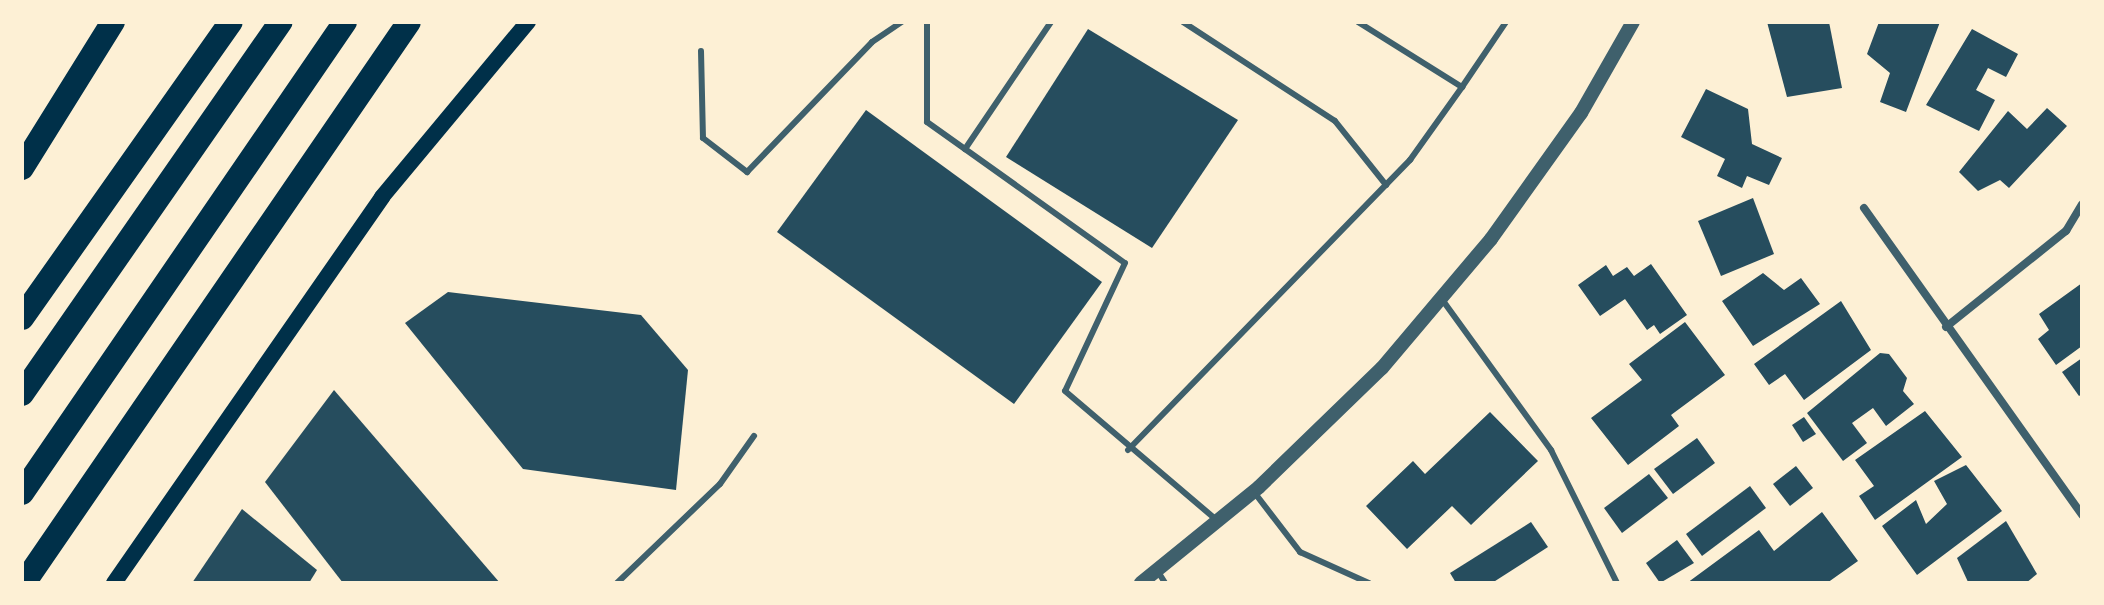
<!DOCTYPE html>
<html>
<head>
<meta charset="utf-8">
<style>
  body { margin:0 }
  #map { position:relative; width:2104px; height:605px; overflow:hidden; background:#fdf0d5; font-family:"Titillium Web",sans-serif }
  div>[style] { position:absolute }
  .building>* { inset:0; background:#264d5e }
  .service>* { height:6px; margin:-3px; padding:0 3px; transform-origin:3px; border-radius:3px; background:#3f606c }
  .minor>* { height:8px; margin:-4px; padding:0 4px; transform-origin:4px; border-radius:4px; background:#3f606c }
  .tertiary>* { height:14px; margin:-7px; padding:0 7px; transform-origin:7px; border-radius:7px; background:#3f606c }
  .secondary>* { height:16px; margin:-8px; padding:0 8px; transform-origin:8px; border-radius:8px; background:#003049 }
  .motorway>* { height:24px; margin:-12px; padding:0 12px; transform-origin:12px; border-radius:12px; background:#003049 }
  span { translate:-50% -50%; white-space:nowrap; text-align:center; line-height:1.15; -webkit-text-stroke:8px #fdf0d5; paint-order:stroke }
  .frame { position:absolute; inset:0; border:24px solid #fdf0d5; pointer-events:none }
</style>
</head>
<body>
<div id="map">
  <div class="building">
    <i style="clip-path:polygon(1767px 22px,1829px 22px,1842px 88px,1787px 97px)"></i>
    <i style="clip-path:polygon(1879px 22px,1940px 22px,1906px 112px,1880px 102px,1890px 73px,1867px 54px)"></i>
    <i style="clip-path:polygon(1088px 29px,1238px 120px,1152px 248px,1006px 157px)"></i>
    <i style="clip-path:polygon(1972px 29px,2018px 54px,2006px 77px,1988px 68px,1976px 90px,1995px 100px,1979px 131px,1926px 105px)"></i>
    <i style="clip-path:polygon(1706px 89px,1748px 109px,1752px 144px,1782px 158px,1769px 185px,1747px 176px,1742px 188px,1717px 176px,1725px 159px,1681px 137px)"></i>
    <i style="clip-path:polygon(2047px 108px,2067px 126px,2009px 188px,2000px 180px,1978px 191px,1959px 172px,2008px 111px,2027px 129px)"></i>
    <i style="clip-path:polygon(866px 110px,1102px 282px,1014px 404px,777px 232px)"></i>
    <i style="clip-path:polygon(1753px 198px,1774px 254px,1721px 276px,1698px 221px)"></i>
    <i style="clip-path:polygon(1651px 264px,1687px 315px,1660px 334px,1654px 325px,1647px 330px,1625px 299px,1600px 316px,1578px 285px,1606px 265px,1613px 276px,1627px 267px,1634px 276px)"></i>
    <i style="clip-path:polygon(1763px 273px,1784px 290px,1801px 278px,1820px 304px,1753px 346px,1722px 301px)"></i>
    <i style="clip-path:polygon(2082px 283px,2082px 346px,2056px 365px,2038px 339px,2049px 330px,2039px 314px)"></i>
    <i style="clip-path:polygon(448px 292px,641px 315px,688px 370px,676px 490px,523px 469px,405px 323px)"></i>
    <i style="clip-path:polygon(1841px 301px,1871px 350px,1804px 400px,1785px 374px,1769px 385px,1754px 364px)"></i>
    <i style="clip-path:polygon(1685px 322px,1725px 375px,1671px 415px,1679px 426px,1628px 465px,1591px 418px,1642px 380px,1629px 364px)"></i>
    <i style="clip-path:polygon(1880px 353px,1889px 354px,1907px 378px,1903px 391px,1914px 404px,1886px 426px,1873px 408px,1852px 423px,1867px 443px,1843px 461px,1807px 413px)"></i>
    <i style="clip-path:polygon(2082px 358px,2082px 394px,2079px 396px,2062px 372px)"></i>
    <i style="clip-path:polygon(334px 390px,500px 583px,343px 583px,265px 482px)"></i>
    <i style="clip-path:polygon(1925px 411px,1962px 457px,1875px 520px,1859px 496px,1874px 486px,1855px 460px)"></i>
    <i style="clip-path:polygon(1490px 412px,1538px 461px,1471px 525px,1452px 506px,1407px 549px,1366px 506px,1413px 461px,1425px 474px)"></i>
    <i style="clip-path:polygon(1804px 417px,1816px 434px,1803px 442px,1792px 425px)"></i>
    <i style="clip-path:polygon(1697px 438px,1715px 463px,1673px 494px,1654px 469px)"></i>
    <i style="clip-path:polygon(1966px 465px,2002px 511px,1917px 575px,1882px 526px,1916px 500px,1926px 524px,1947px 504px,1934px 481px)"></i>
    <i style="clip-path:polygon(1796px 466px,1813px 488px,1790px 506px,1773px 484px)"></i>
    <i style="clip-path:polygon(1649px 474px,1668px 498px,1622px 533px,1604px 508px)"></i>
    <i style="clip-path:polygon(1750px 486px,1766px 508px,1702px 556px,1686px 534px)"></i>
    <i style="clip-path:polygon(242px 509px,317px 570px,309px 583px,192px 583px)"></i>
    <i style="clip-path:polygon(1822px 512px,1858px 561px,1827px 583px,1687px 583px,1759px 530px,1774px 551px)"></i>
    <i style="clip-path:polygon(2006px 521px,2037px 574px,2026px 583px,1968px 582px,1957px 558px)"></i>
    <i style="clip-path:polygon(1531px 522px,1548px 547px,1492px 583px,1456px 583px,1450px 573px)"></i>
    <i style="clip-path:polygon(1677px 540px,1694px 563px,1660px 583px,1646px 563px)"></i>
  </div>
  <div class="service">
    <i style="left:927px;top:22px;width:100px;rotate:90deg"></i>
    <i style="left:927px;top:122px;width:47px;rotate:35.4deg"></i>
    <i style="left:1051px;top:22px;width:153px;rotate:124.1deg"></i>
    <i style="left:965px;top:149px;width:196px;rotate:35.5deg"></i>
    <i style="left:1125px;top:263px;width:141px;rotate:115.1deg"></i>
    <i style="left:1065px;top:391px;width:201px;rotate:40.4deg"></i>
    <i style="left:1183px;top:22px;width:181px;rotate:33.1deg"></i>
    <i style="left:1335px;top:121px;width:82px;rotate:51.4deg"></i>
    <i style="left:1358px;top:22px;width:123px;rotate:32deg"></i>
    <i style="left:1462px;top:87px;width:78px;rotate:-55.9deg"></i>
    <i style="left:701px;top:51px;width:87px;rotate:88.7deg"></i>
    <i style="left:703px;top:138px;width:56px;rotate:37.7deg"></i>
    <i style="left:747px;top:172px;width:180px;rotate:-46.1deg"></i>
    <i style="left:872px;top:42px;width:36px;rotate:-34deg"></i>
    <i style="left:1441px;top:298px;width:188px;rotate:54.1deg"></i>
    <i style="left:1551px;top:450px;width:148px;rotate:63.6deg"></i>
    <i style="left:1128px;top:450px;width:405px;rotate:-45.8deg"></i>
    <i style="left:1410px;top:160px;width:90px;rotate:-54.5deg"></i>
    <i style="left:1254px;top:492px;width:76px;rotate:52.5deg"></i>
    <i style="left:1300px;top:552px;width:76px;rotate:24.2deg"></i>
    <i style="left:1157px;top:570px;width:15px;rotate:58deg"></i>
    <i style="left:617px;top:583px;width:143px;rotate:-43.9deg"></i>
    <i style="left:720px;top:484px;width:59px;rotate:-54.7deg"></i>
  </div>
  <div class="minor">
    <i style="left:1864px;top:208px;width:377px;rotate:54.6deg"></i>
    <i style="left:1946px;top:327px;width:154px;rotate:-38.7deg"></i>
    <i style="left:2066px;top:231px;width:31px;rotate:-59deg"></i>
  </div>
  <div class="tertiary">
    <i style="left:1141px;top:583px;width:152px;rotate:-39.1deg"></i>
    <i style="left:1259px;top:487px;width:171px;rotate:-44.1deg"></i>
    <i style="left:1382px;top:368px;width:169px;rotate:-49.8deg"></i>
    <i style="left:1491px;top:239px;width:155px;rotate:-54.5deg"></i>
    <i style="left:1581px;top:113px;width:105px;rotate:-60.3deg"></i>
  </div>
  <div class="secondary">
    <i style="left:114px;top:583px;width:470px;rotate:-55.2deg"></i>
    <i style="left:382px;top:197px;width:228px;rotate:-50.2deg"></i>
  </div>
  <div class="motorway">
    <i style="left:22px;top:168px;width:172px;rotate:-58.1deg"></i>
    <i style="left:22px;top:318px;width:362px;rotate:-54.8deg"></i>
    <i style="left:22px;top:394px;width:453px;rotate:-55.2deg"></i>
    <i style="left:22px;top:493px;width:571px;rotate:-55.56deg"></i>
    <i style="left:24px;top:583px;width:680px;rotate:-55.54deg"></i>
  </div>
  <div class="frame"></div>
</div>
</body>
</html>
